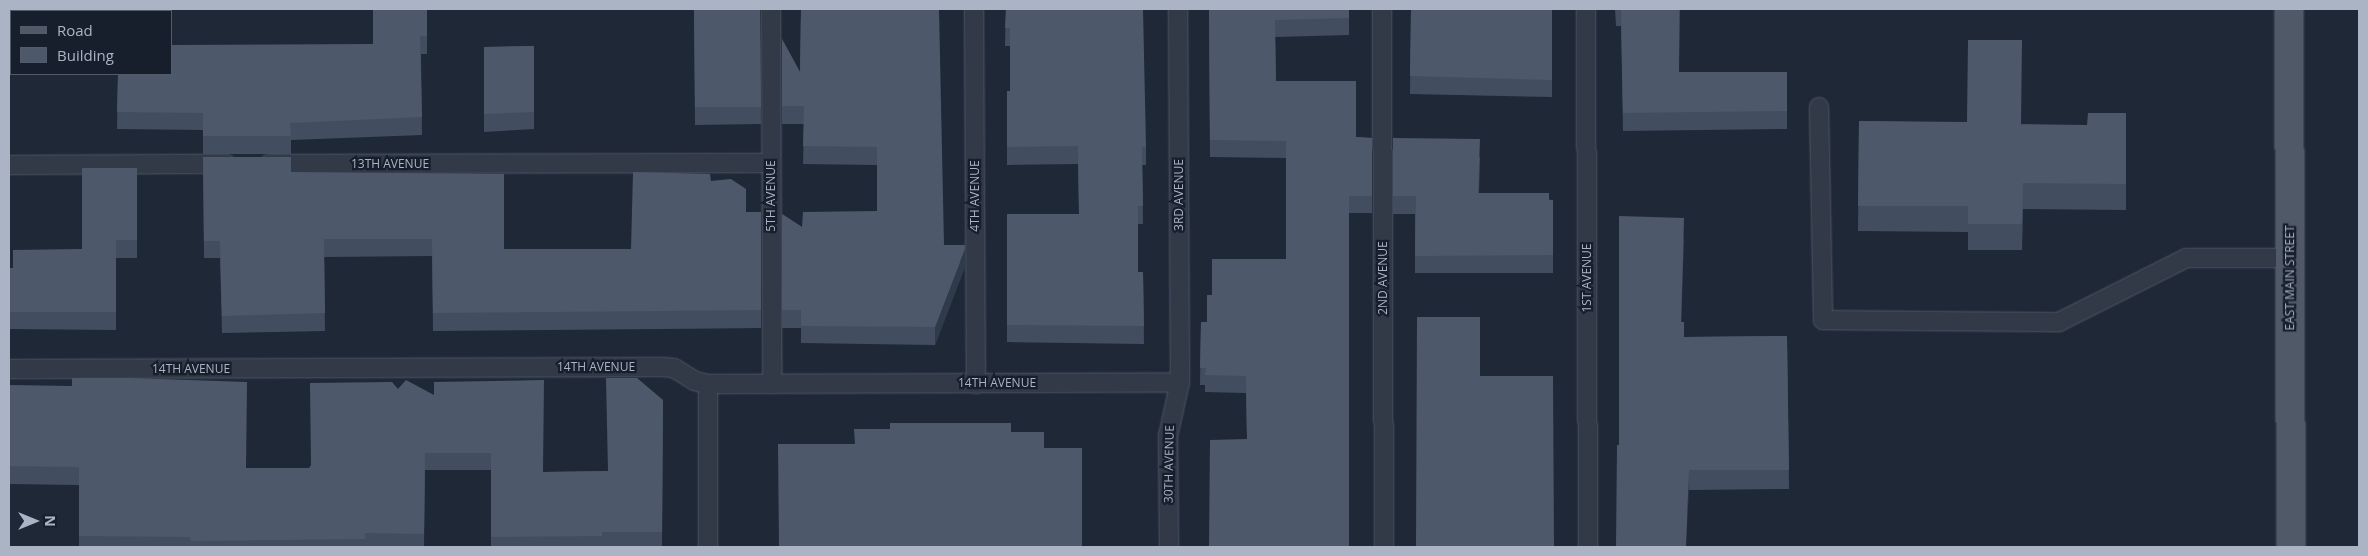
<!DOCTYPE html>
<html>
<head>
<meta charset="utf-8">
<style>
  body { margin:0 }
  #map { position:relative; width:2368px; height:556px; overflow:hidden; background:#1e2837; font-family:"Open Sans",sans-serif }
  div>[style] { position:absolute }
  .roads { filter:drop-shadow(0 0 1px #4f5766) drop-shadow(0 0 1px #4f5766) }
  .lane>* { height:18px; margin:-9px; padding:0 9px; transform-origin:9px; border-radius:9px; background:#323a48 }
  .primary>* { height:28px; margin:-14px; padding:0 14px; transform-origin:14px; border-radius:14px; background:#4f5968 }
  .wall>* { inset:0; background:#424e60 }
  .shaded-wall>* { inset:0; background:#2f3a4b }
  .building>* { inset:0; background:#4d596b }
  span { translate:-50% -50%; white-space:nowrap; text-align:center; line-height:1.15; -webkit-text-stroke:4.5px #171f2c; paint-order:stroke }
  .street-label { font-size:12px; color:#abb4c5 }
  .frame { position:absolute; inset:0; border:10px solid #abb4c5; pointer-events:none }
  .legend { position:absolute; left:10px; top:10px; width:162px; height:65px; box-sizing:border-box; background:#171f2c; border:1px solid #525b69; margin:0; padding:6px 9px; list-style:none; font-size:15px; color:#abb4c5 }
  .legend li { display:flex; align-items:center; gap:10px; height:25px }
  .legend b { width:25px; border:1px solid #525b69 }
  .north { position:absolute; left:10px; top:496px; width:50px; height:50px; -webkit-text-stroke:4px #171f2c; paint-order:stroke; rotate:90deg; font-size:14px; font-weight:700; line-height:20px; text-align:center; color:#abb4c5 }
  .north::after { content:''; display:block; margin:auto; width:18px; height:22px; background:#abb4c5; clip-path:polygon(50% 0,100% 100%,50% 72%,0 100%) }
</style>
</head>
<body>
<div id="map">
  <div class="roads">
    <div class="lane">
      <i style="left:771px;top:9px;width:375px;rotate:89.8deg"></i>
      <i style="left:974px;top:9px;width:375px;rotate:89.7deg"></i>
      <i style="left:1382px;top:9px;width:538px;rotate:89.79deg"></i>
      <i style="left:1586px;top:9px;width:538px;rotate:89.79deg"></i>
      <i style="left:1819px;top:107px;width:213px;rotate:88.9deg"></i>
      <i style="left:1823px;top:320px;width:236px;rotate:0.5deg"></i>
      <i style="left:2059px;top:322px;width:142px;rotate:-26.7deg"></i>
      <i style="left:2186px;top:258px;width:104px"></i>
      <i style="left:269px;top:164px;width:502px;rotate:-0.11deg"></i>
      <i style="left:9px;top:165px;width:217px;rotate:-0.3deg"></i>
      <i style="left:9px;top:369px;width:653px;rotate:-0.18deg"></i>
      <i style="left:662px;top:367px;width:12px;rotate:5deg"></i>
      <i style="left:674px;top:368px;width:25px;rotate:32deg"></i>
      <i style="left:695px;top:381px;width:13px;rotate:13deg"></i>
      <i style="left:708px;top:384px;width:472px;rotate:-0.2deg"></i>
      <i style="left:708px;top:384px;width:163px;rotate:90deg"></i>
      <i style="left:1169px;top:547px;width:111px;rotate:-90.5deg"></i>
      <i style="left:1168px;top:436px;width:55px;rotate:-77.5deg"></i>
      <i style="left:1180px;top:382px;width:373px;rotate:-90.3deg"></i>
    </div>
    <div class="primary">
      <i style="left:2289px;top:9px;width:538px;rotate:89.79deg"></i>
    </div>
  </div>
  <div class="wall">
    <i style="clip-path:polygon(427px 9px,427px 54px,421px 54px,422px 135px,291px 140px,291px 154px,203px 154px,203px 130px,117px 129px,118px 74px,373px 44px)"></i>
    <i style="clip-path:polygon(694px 9px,760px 9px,761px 124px,695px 125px)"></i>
    <i style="clip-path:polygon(801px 9px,944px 245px,965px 267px,935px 345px,801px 343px,801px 328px,782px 328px,782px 214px,802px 227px,877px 211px,877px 165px,803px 164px,804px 124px,782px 124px,782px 39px,800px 72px)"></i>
    <i style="clip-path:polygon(1006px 9px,1146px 147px,1146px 165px,1142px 165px,1143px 224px,1138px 224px,1138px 272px,1143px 272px,1144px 344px,1007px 342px,1007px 214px,1079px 214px,1078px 164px,1007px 165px,1007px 91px,1010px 91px,1010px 46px,1005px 46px)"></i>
    <i style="clip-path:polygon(1209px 9px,1349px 9px,1349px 35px,1275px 37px,1276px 81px,1356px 137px,1372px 138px,1372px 213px,1349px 213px,1247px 439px,1246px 393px,1205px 392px,1205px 385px,1200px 385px,1201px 322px,1207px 322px,1212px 295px,1286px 259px,1286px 158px,1210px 157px)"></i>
    <i style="clip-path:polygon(1411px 9px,1552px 9px,1552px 97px,1410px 94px)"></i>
    <i style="clip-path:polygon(1615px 9px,1680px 9px,1679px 72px,1787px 72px,1787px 129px,1623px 131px,1621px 26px,1616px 26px)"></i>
    <i style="clip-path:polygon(534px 46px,534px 129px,484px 132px,484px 47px)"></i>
    <i style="clip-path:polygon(2126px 113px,2126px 210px,2023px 209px,2022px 250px,1968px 250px,1968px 232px,1858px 231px,1859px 121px,2087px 125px)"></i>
    <i style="clip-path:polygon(1393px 138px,1480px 157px,1479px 193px,1553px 200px,1553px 273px,1415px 273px,1415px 214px,1393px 214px)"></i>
    <i style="clip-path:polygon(203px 157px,291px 172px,504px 249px,631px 249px,711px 181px,746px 212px,761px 212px,761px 328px,433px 331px,432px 256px,324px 257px,325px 331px,222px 333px,220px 258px,204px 258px)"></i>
    <i style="clip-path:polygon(137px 168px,137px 258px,116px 258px,116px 330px,9px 329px,9px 268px,13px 268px,82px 249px)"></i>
    <i style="clip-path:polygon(1684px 237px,1681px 322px,1684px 337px,1787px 336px,1789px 489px,1689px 490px,1619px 445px)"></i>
    <i style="clip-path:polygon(9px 385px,246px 468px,309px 468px,398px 389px,543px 472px,608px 471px,663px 400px,662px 547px,491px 547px,491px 470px,425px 470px,424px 547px,79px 547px,79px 485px,9px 484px)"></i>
  </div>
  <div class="shaded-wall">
    <i style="clip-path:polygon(1684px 218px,1684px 237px,1681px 341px,1681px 322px)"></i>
    <i style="clip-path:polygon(965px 249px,965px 267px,935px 345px,935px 327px)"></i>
    <i style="clip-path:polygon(1689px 470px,1689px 490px,1686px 547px)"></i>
  </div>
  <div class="building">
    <i style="clip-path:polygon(373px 9px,427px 9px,427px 36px,420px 36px,422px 117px,290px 123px,291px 136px,203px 136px,203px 113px,117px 112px,118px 74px,171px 74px,171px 45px,373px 44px)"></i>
    <i style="clip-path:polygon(694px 9px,760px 9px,761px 107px,695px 107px)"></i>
    <i style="clip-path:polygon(801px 9px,939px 9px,944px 245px,965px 245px,965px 249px,935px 327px,801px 326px,801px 310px,782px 310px,782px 214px,802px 227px,803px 212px,877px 211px,877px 147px,803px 146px,804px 106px,782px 106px,782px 39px,800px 72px)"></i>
    <i style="clip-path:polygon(1006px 9px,1143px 9px,1146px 147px,1142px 147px,1143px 206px,1138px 206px,1138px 272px,1143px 272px,1144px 326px,1007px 325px,1007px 214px,1079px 214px,1078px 146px,1007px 147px,1007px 91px,1010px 91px,1010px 28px,1005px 28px)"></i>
    <i style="clip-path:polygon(1209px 9px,1349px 9px,1349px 18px,1275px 20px,1276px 81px,1356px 81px,1356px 137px,1372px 138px,1372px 196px,1349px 196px,1349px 547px,1209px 547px,1210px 440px,1247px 439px,1246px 376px,1205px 375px,1206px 368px,1200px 368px,1201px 322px,1207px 322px,1207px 295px,1212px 295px,1212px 259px,1286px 259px,1286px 141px,1210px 140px)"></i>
    <i style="clip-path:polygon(1411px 9px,1552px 9px,1552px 80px,1410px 76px)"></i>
    <i style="clip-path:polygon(1621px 9px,1679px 9px,1679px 72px,1787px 72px,1787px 111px,1623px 113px)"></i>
    <i style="clip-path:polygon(1968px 40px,2022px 40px,2021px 125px,2087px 125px,2088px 113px,2126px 113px,2126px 184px,2023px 183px,2022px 224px,1968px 224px,1968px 206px,1858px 206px,1859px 121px,1967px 122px)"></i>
    <i style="clip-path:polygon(534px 46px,534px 112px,484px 114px,484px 47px)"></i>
    <i style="clip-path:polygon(1393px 138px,1480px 139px,1478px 193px,1549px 193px,1549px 200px,1553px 200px,1553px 255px,1415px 256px,1416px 196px,1393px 196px)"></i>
    <i style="clip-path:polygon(203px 157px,291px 157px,291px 172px,504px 174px,504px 249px,631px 249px,633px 172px,710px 174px,711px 181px,731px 179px,746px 189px,746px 212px,761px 212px,761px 310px,433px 313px,432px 239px,324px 239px,325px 313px,222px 316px,220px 241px,204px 241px)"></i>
    <i style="clip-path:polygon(82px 168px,137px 168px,137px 240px,116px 240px,116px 312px,9px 312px,9px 268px,13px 268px,13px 250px,82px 249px)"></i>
    <i style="clip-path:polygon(1619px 216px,1684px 218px,1681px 322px,1684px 322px,1684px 337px,1787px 336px,1789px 470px,1689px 470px,1686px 547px,1616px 547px,1617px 445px,1619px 445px)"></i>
    <i style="clip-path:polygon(1417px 317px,1480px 317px,1480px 376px,1553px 376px,1554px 547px,1416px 547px)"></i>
    <i style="clip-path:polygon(72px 378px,130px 378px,247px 382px,246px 468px,309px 468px,311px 465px,310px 383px,392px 382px,398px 389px,406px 380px,434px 395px,434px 382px,544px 380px,543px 472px,608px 471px,606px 378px,637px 378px,663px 400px,662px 532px,602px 532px,602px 536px,491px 537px,491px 453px,425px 453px,424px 534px,365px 533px,365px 539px,191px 541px,190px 537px,79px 536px,79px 467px,9px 466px,9px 385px,72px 386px)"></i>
    <i style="clip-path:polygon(890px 423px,1011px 423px,1011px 432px,1044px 432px,1044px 448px,1082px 448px,1082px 547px,779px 547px,778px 444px,855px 444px,854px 429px,890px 429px)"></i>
  </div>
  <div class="street-label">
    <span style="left:390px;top:164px">13TH AVENUE</span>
    <span style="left:1179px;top:195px;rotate:-90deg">3RD AVENUE</span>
    <span style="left:771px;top:196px;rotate:-90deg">5TH AVENUE</span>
    <span style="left:975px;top:196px;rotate:-90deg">4TH AVENUE</span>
    <span style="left:1383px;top:278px;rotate:-90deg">2ND AVENUE</span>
    <span style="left:1587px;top:278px;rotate:-90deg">1ST AVENUE</span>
    <span style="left:2290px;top:278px;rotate:-90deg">EAST MAIN STREET</span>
    <span style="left:596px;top:367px">14TH AVENUE</span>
    <span style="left:191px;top:369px">14TH AVENUE</span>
    <span style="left:997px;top:383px">14TH AVENUE</span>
    <span style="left:1169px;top:464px;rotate:-89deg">30TH AVENUE</span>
  </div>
  <div class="frame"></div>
  <ul class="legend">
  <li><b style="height:6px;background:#4f5968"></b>Road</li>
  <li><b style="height:14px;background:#4d596b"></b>Building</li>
  </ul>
  <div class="north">N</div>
</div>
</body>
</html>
